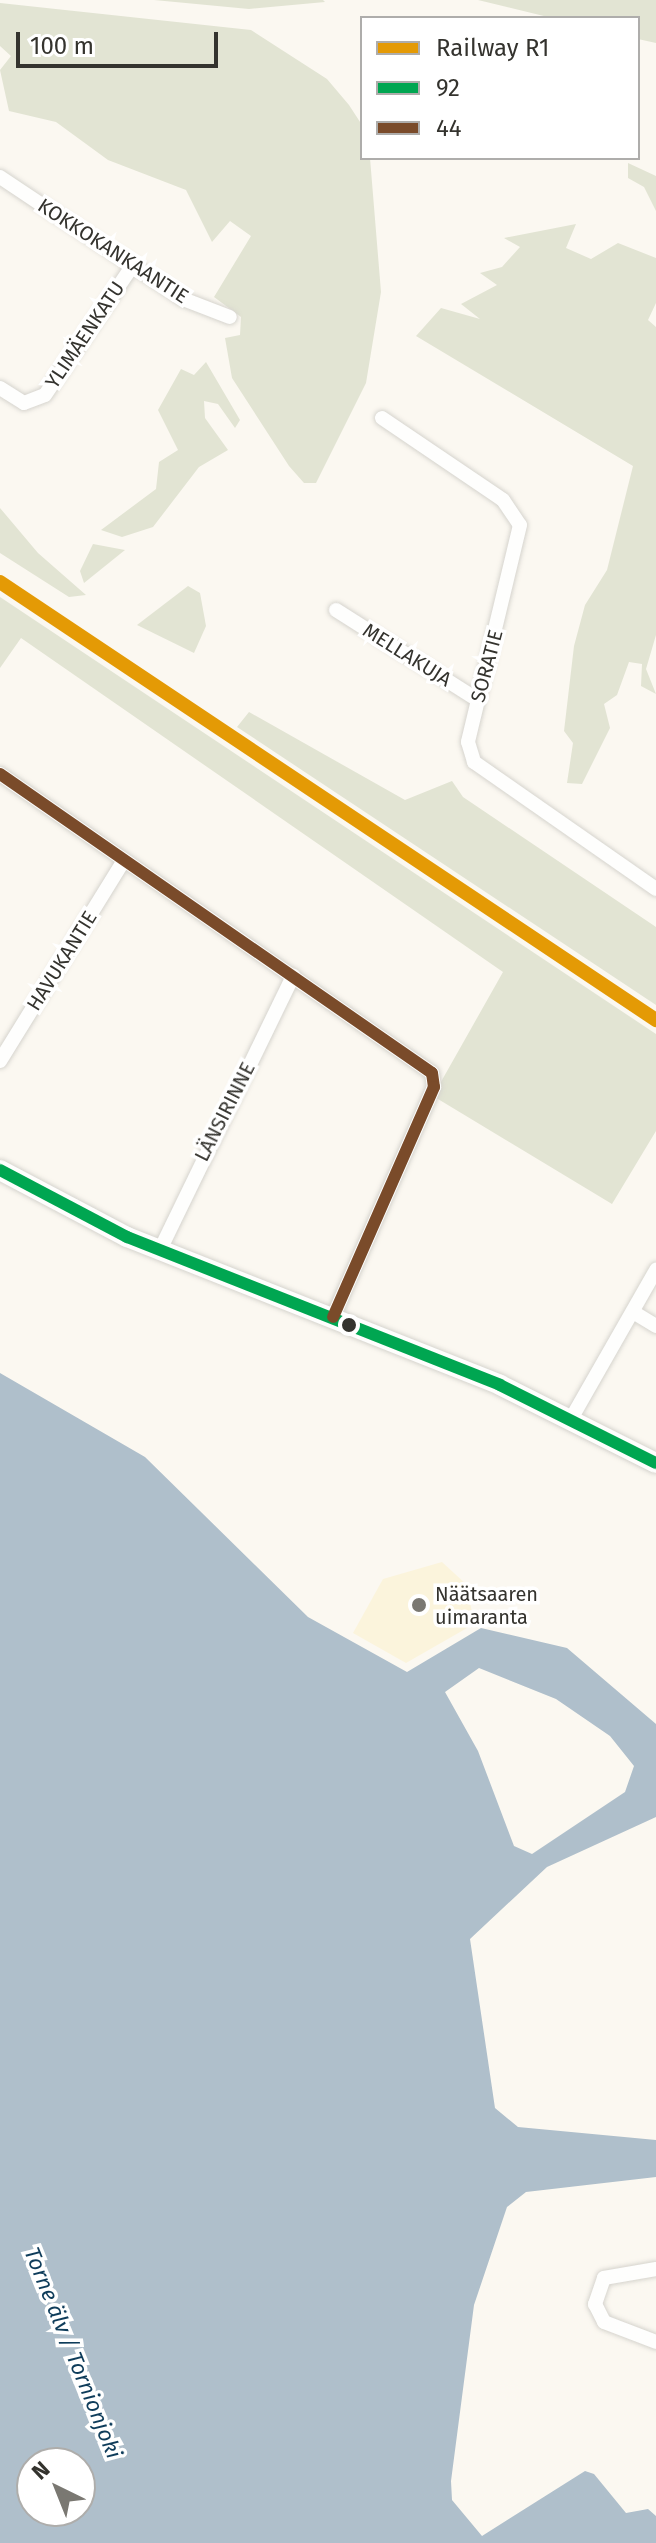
<!DOCTYPE html>
<html>
<head>
<meta charset="utf-8">
<style>
  body { margin:0 }
  #map { position:relative; width:656px; height:2543px; overflow:hidden; background:#fbf8f1; font-family:"Fira Sans",sans-serif }
  div>[style] { position:absolute }
  .green>* { inset:0; background:#e2e4d3 }
  .sand>* { inset:0; background:#fbf4dc }
  .water>* { inset:0; background:#afbfcb }
  .roads { filter:drop-shadow(0 0 2px #d6d4ce) drop-shadow(0 0 2px #d6d4ce) }
  .street>* { height:14px; margin:-7px; padding:0 7px; transform-origin:7px; border-radius:7px; background:#fefefd }
  .secondary>* { height:20px; margin:-10px; padding:0 10px; transform-origin:10px; border-radius:10px; background:#fefefd }
  .bus-1>* { height:12px; margin:-6px; padding:0 6px; transform-origin:6px; border-radius:6px; background:#00a651 }
  .bus-2>* { height:12px; margin:-6px; padding:0 6px; transform-origin:6px; border-radius:6px; background:#7a4b2a }
  .rail-1>* { height:14px; margin:-7px; padding:0 7px; transform-origin:7px; border-radius:7px; background:#e49a05 }
  .dots>* { width:22px; height:22px; translate:-50% -50%; box-sizing:border-box; border:4px solid #fff; border-radius:50% }
  span { translate:-50% -50%; white-space:nowrap; text-align:center; line-height:1.15; -webkit-text-stroke:7px #fff; paint-order:stroke }
  .street-label { font-size:20px; color:#34332e }
  .poi-label { font-size:20px; color:#34332e }
  .left { translate:0 -50%; text-align:left }
  .water-label { font-size:22px; color:#0e3c5a; font-style:italic }
  .legend { position:absolute; left:360px; top:16px; width:280px; height:144px; box-sizing:border-box; background:#fff; border:2px solid #aeadab; margin:0; padding:10px 14px; list-style:none; font-size:24px; color:#34332e }
  .legend li { display:flex; align-items:center; gap:16px; height:40px }
  .legend b { width:40px; border:2px solid #aeadab }
  .north { position:absolute; left:16px; top:2447px; width:80px; height:80px; box-sizing:border-box; background:#fff; border:2px solid #aeadab; border-radius:50%; rotate:317deg; font-size:22px; font-weight:700; line-height:32px; text-align:center; color:#34332e }
  .north::after { content:''; display:block; margin:auto; width:28px; height:36px; background:#7a7872; clip-path:polygon(50% 0,100% 100%,50% 72%,0 100%) }
  .scale { position:absolute; left:16px; top:32px; width:202px; height:36px; box-sizing:border-box; border:4px solid #34332e; border-top:0; padding-left:10px; font-size:24px; line-height:28px; white-space:nowrap; color:#34332e; -webkit-text-stroke:6px #fff; paint-order:stroke }
</style>
</head>
<body>
<div id="map">
  <div class="green">
    <i style="clip-path:polygon(154px 0,323px 0,325px 2px,249px 9px)"></i>
    <i style="clip-path:polygon(478px 0,656px 0,656px 43px,638px 39px,638px 18px,552px 18px)"></i>
    <i style="clip-path:polygon(0 3px,251px 30px,327px 79px,349px 105px,362px 125px,362px 158px,370px 158px,381px 292px,366px 383px,316px 483px,304px 483px,289px 466px,232px 378px,225px 338px,240px 335px,241px 317px,214px 297px,251px 236px,230px 221px,212px 242px,186px 190px,108px 160px,56px 122px,9px 111px,0 70px,11px 56px,0 46px)"></i>
    <i style="clip-path:polygon(628px 163px,656px 176px,656px 211px,644px 187px,628px 178px)"></i>
    <i style="clip-path:polygon(576px 224px,566px 248px,591px 259px,618px 243px,656px 258px,656px 303px,648px 320px,656px 327px,656px 635px,646px 669px,656px 694px,641px 686px,642px 664px,629px 662px,617px 695px,604px 704px,610px 728px,582px 784px,567px 783px,573px 743px,564px 731px,574px 646px,585px 605px,607px 570px,633px 466px,416px 336px,441px 308px,480px 319px,461px 304px,497px 285px,480px 273px,502px 267px,520px 247px,504px 238px)"></i>
    <i style="clip-path:polygon(206px 362px,240px 420px,235px 428px,218px 404px,204px 401px,205px 418px,228px 450px,199px 467px,153px 527px,122px 537px,101px 530px,156px 489px,159px 462px,178px 450px,158px 410px,181px 369px,194px 375px)"></i>
    <i style="clip-path:polygon(0 508px,38px 553px,86px 595px,69px 597px,0 553px)"></i>
    <i style="clip-path:polygon(93px 544px,125px 550px,84px 583px,80px 571px)"></i>
    <i style="clip-path:polygon(188px 586px,200px 593px,206px 626px,194px 653px,137px 625px)"></i>
    <i style="clip-path:polygon(0 597px,656px 1034px,656px 1131px,612px 1204px,433px 1096px,503px 972px,21px 638px,0 668px)"></i>
    <i style="clip-path:polygon(249px 712px,405px 800px,452px 781px,463px 797px,656px 927px,656px 1005px,237px 727px)"></i>
  </div>
  <div class="sand">
    <i style="clip-path:polygon(442px 1562px,467px 1585px,474px 1624px,406px 1663px,353px 1633px,383px 1579px)"></i>
  </div>
  <div class="water">
    <i style="clip-path:polygon(evenodd,0 1373px,145px 1457px,308px 1617px,407px 1672px,481px 1628px,567px 1648px,656px 1724px,656px 1817px,547px 1867px,470px 1939px,495px 2108px,518px 2127px,656px 2140px,656px 2177px,526px 2192px,507px 2207px,474px 2305px,451px 2481px,452px 2500px,482px 2536px,585px 2471px,594px 2474px,626px 2513px,648px 2509px,656px 2516px,656px 2543px,0 2543px,0 1373px,479px 1668px,556px 1699px,610px 1736px,634px 1766px,625px 1792px,532px 1854px,514px 1846px,478px 1751px,445px 1692px,479px 1668px,0 1373px,32px 2463px,80px 2463px,80px 2511px,32px 2511px,32px 2463px)"></i>
  </div>
  <div class="roads">
    <div class="street">
      <i style="left:0;top:177px;width:220px;rotate:33.7deg"></i>
      <i style="left:183px;top:299px;width:50px;rotate:21deg"></i>
      <i style="left:0;top:388px;width:28px;rotate:32deg"></i>
      <i style="left:24px;top:403px;width:22px;rotate:-21deg"></i>
      <i style="left:45px;top:395px;width:157px;rotate:-55.9deg"></i>
      <i style="left:382px;top:418px;width:146px;rotate:34.1deg"></i>
      <i style="left:503px;top:500px;width:30px;rotate:56deg"></i>
      <i style="left:520px;top:525px;width:223px;rotate:103.5deg"></i>
      <i style="left:468px;top:742px;width:21px;rotate:73deg"></i>
      <i style="left:474px;top:762px;width:222px;rotate:34.9deg"></i>
      <i style="left:336px;top:610px;width:168px;rotate:32.4deg"></i>
      <i style="left:0;top:774px;width:525px;rotate:34.69deg"></i>
      <i style="left:432px;top:1073px;width:14px;rotate:82deg"></i>
      <i style="left:434px;top:1087px;width:251px;rotate:113.7deg"></i>
      <i style="left:0;top:1061px;width:234px;rotate:-58.3deg"></i>
      <i style="left:160px;top:1250px;width:305px;rotate:-64.1deg"></i>
      <i style="left:633px;top:1312px;width:27px;rotate:31deg"></i>
      <i style="left:571px;top:1419px;width:172px;rotate:-60.3deg"></i>
      <i style="left:656px;top:2269px;width:53px;rotate:170.2deg"></i>
      <i style="left:604px;top:2278px;width:28px;rotate:109deg"></i>
      <i style="left:595px;top:2304px;width:20px;rotate:63deg"></i>
      <i style="left:604px;top:2322px;width:56px;rotate:21deg"></i>
    </div>
    <div class="secondary">
      <i style="left:0;top:1170px;width:144px;rotate:27.8deg"></i>
      <i style="left:127px;top:1237px;width:401px;rotate:21.6deg"></i>
      <i style="left:500px;top:1385px;width:174px;rotate:26.6deg"></i>
    </div>
  </div>
  <div class="bus-1">
    <i style="left:0;top:1170px;width:144px;rotate:27.8deg"></i>
    <i style="left:127px;top:1237px;width:401px;rotate:21.6deg"></i>
    <i style="left:500px;top:1385px;width:174px;rotate:26.6deg"></i>
  </div>
  <div class="bus-2">
    <i style="left:0;top:774px;width:525px;rotate:34.69deg"></i>
    <i style="left:432px;top:1073px;width:14px;rotate:82deg"></i>
    <i style="left:434px;top:1087px;width:251px;rotate:113.7deg"></i>
  </div>
  <div class="rail-1">
    <i style="left:0;top:582px;width:789px;rotate:33.73deg"></i>
  </div>
  <div class="dots">
    <i style="left:349px;top:1325px;background:#34332e"></i>
    <i style="left:419px;top:1605px;background:#7a7872"></i>
  </div>
  <div class="street-label">
    <span style="left:113px;top:251px;rotate:33deg">KOKKOKANKAANTIE</span>
    <span style="left:85px;top:335px;rotate:-56deg">YLIMÄENKATU</span>
    <span style="left:407px;top:655px;rotate:32deg">MELLAKUJA</span>
    <span style="left:487px;top:666px;rotate:-75deg">SORATIE</span>
    <span style="left:62px;top:961px;rotate:-58deg">HAVUKANTIE</span>
    <span style="left:225px;top:1112px;rotate:-63deg">LÄNSIRINNE</span>
  </div>
  <div class="poi-label">
    <span class="left" style="left:435px;top:1606px">Näätsaaren<br>uimaranta</span>
  </div>
  <div class="water-label">
    <span style="left:73px;top:2353px;rotate:68deg">Torne älv / Tornionjoki</span>
  </div>
  <ul class="legend">
  <li><b style="height:10px;background:#e49a05"></b>Railway R1</li>
  <li><b style="height:10px;background:#00a651"></b>92</li>
  <li><b style="height:10px;background:#7a4b2a"></b>44</li>
  </ul>
  <div class="north">N</div>
  <div class="scale">100 m</div>
</div>
</body>
</html>
